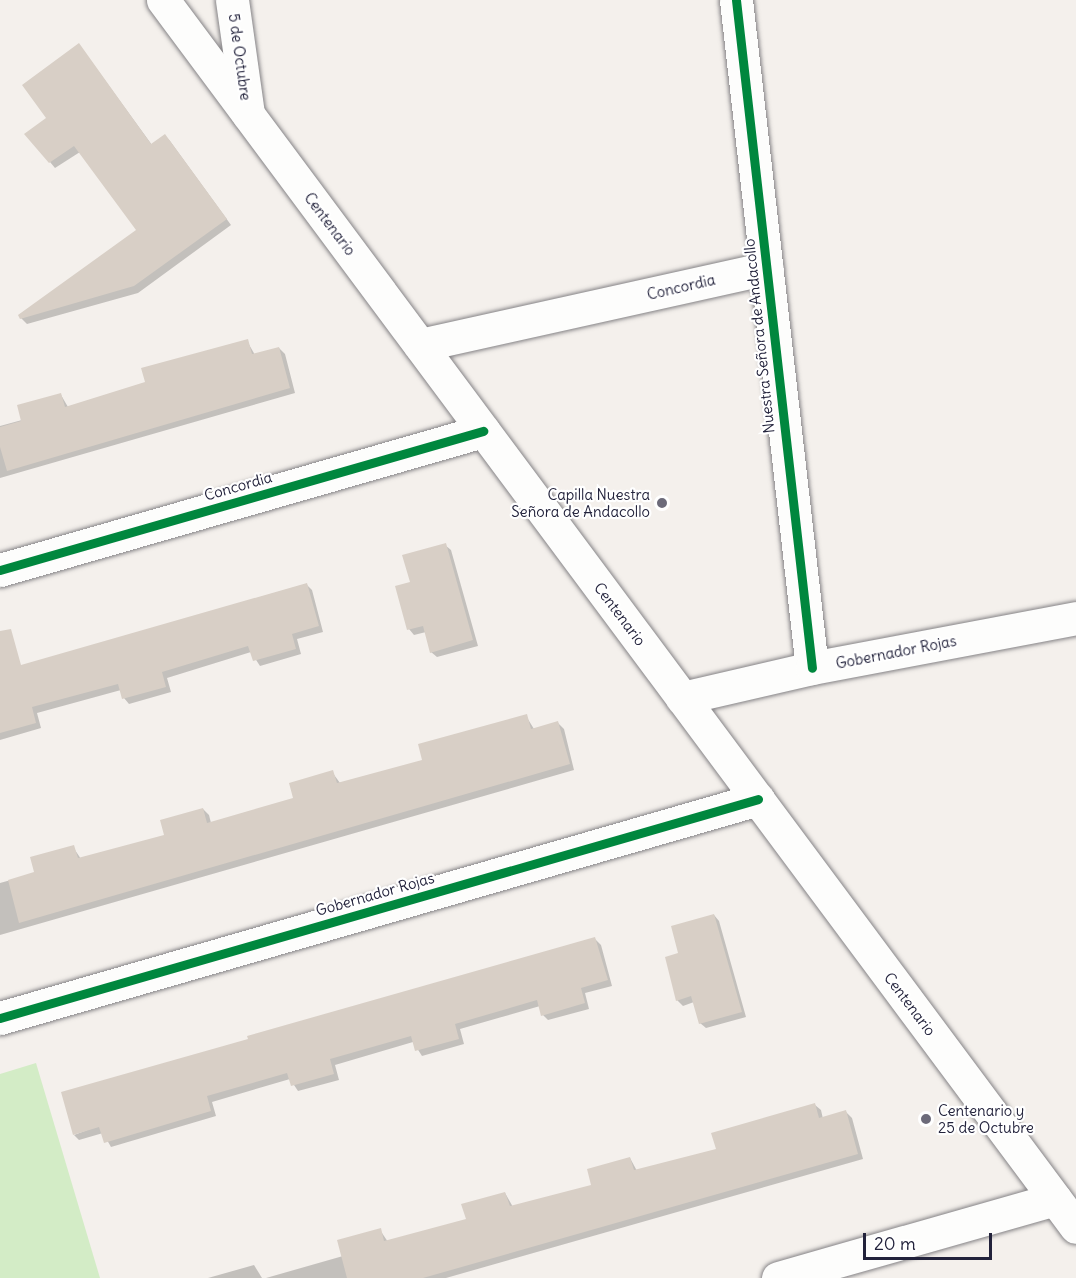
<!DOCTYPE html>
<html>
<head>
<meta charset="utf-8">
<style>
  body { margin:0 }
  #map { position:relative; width:1076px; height:1278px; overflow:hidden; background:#f4f0ec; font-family:Delius,sans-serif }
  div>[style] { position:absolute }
  .green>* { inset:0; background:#d3ecc6 }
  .shadow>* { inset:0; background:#0003 }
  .building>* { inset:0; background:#d8cfc6 }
  .roads { filter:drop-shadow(0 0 2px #858386) drop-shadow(0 0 2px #858386) }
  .minor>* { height:33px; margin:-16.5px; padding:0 16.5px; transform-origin:16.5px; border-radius:16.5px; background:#fdfdfc }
  .major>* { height:33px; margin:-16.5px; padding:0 16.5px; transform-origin:16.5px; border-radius:16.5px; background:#fdfdfc }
  .cycleway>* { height:9px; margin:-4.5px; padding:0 4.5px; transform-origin:4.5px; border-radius:4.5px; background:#00873e }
  .dots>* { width:16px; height:16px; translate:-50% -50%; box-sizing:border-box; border:3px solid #fff; border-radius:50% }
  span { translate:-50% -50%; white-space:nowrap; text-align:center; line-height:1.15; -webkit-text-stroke:4.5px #fff; paint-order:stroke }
  .street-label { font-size:15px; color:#22223b }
  .poi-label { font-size:15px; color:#22223b }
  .right { translate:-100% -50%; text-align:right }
  .left { translate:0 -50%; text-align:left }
  .scale { position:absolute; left:863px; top:1233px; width:129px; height:27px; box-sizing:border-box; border:3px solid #22223b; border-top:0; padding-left:8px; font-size:18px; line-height:21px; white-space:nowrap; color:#22223b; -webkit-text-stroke:4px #fff; paint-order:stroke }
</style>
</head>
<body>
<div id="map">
  <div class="green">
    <i style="clip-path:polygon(36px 1063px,100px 1278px,0 1278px,0 1074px)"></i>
  </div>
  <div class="shadow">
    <i style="clip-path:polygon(80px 46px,152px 145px,165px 136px,170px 141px,231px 225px,138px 293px,27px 324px,21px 318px,138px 230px,80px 152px,55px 168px,50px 162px,48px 119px)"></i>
    <i style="clip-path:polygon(247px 341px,255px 355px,279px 348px,285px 354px,295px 393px,0 478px,0 426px,22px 420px,61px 395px,68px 407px,147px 383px)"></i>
    <i style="clip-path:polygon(445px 545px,451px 550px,478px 646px,437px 657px,431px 652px,426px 632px,414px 635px,409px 629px,412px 583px)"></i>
    <i style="clip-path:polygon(306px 584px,312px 590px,323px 632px,297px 639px,301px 654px,260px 666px,251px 652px,167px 678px,171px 692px,129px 704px,124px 698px,121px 690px,37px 713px,41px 728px,0 740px,0 672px)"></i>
    <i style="clip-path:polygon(526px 716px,534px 729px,558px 723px,564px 729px,574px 770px,0 935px,0 883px,36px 873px,73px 847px,81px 859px,166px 836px,203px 809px,209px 815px,211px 823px,295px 799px,332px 772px,340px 783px,424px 761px)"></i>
    <i style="clip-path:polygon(714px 915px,719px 921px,746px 1017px,706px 1028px,700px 1023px,694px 1002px,683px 1006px,677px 1000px,680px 954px)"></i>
    <i style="clip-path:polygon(595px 939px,601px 945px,612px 986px,585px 993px,589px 1009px,548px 1020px,543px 1015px,540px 1006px,460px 1029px,464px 1044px,422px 1056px,413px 1042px,335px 1065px,339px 1080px,298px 1091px,290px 1079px,212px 1102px,216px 1116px,111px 1147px,103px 1133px,79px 1140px,74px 1135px)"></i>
    <i style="clip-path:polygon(815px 1105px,821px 1110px,823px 1119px,846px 1112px,852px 1118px,863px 1159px,446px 1278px,266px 1278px,343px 1256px,380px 1230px,388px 1242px,467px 1220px,505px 1193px,513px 1207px,593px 1186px,630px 1158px,637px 1171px,718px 1150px)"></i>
    <i style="clip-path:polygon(254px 1265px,262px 1278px,208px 1278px)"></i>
  </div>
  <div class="building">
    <i style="clip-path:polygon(79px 43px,151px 144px,165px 134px,227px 219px,134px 286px,20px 319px,18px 315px,136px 230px,74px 146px,49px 163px,24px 134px,46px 118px,22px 85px)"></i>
    <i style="clip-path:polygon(248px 339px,252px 354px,279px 347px,290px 388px,7px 471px,0 447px,0 427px,21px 421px,17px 405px,61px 393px,65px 407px,145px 382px,141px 368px)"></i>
    <i style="clip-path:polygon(446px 543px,473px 640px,430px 653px,423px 626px,407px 630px,395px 586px,410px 582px,402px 555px)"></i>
    <i style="clip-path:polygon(307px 583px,319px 626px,292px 634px,296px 649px,253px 661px,248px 646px,162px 672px,166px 687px,122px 699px,118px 684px,32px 707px,36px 723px,0 733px,0 631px,11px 629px,21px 665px)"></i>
    <i style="clip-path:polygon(527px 714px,531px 729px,558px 721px,570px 764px,19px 923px,8px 880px,34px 872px,30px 857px,74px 845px,78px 858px,164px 835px,160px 820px,203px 808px,207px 823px,293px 798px,289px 783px,333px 770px,337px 783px,422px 760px,418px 744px)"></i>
    <i style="clip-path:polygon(714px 914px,742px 1012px,699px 1024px,691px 996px,676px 1001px,665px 957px,678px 953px,671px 926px)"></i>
    <i style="clip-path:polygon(595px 937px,608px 980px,581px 988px,585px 1003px,541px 1016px,537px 1000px,455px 1024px,459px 1039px,415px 1051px,411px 1036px,330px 1059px,334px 1074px,291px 1086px,287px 1073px,207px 1096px,211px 1111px,104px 1143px,99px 1127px,73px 1135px,61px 1092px,248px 1039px,247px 1036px)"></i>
    <i style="clip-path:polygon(815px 1103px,819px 1118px,846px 1110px,858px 1154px,423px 1278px,347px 1278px,337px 1240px,381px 1228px,384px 1241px,466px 1219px,461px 1204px,505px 1192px,510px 1206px,591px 1185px,587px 1169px,630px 1157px,634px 1170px,716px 1149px,711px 1133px)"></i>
  </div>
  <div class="roads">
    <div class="minor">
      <i style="left:232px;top:0;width:115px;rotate:82deg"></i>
      <i style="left:736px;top:0;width:672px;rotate:83.51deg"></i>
      <i style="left:420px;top:345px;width:355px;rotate:-12.5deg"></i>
      <i style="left:0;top:570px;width:503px;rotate:-16.06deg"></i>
      <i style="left:682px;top:698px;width:133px;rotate:-13deg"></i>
      <i style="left:812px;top:668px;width:269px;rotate:-10.7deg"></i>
      <i style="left:0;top:1018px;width:789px;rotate:-16.11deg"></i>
      <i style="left:778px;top:1278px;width:288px;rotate:-15.9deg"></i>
    </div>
    <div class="major">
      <i style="left:163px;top:0;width:1529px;rotate:53.35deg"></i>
    </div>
  </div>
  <div class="cycleway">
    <i style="left:736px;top:0;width:672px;rotate:83.51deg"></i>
    <i style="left:0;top:570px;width:503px;rotate:-16.06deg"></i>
    <i style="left:0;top:1018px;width:789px;rotate:-16.11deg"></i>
  </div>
  <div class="dots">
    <i style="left:662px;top:503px;background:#6c6a79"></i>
    <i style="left:926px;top:1119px;background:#6c6a79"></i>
  </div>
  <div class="street-label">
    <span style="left:240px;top:57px;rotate:82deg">5 de Octubre</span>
    <span style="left:330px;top:224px;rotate:53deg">Centenario</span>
    <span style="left:681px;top:287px;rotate:-13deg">Concordia</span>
    <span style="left:759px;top:336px;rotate:-96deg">Nuestra Señora de Andacollo</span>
    <span style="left:238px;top:486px;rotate:-16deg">Concordia</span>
    <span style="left:620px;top:614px;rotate:53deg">Centenario</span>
    <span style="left:896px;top:652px;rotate:-11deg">Gobernador Rojas</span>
    <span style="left:375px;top:894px;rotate:-16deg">Gobernador Rojas</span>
    <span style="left:910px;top:1004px;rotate:53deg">Centenario</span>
  </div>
  <div class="poi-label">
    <span class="right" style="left:650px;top:503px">Capilla Nuestra<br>Señora de Andacollo</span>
    <span class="left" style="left:938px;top:1119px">Centenario y<br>25 de Octubre</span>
  </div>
  <div class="scale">20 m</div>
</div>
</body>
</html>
